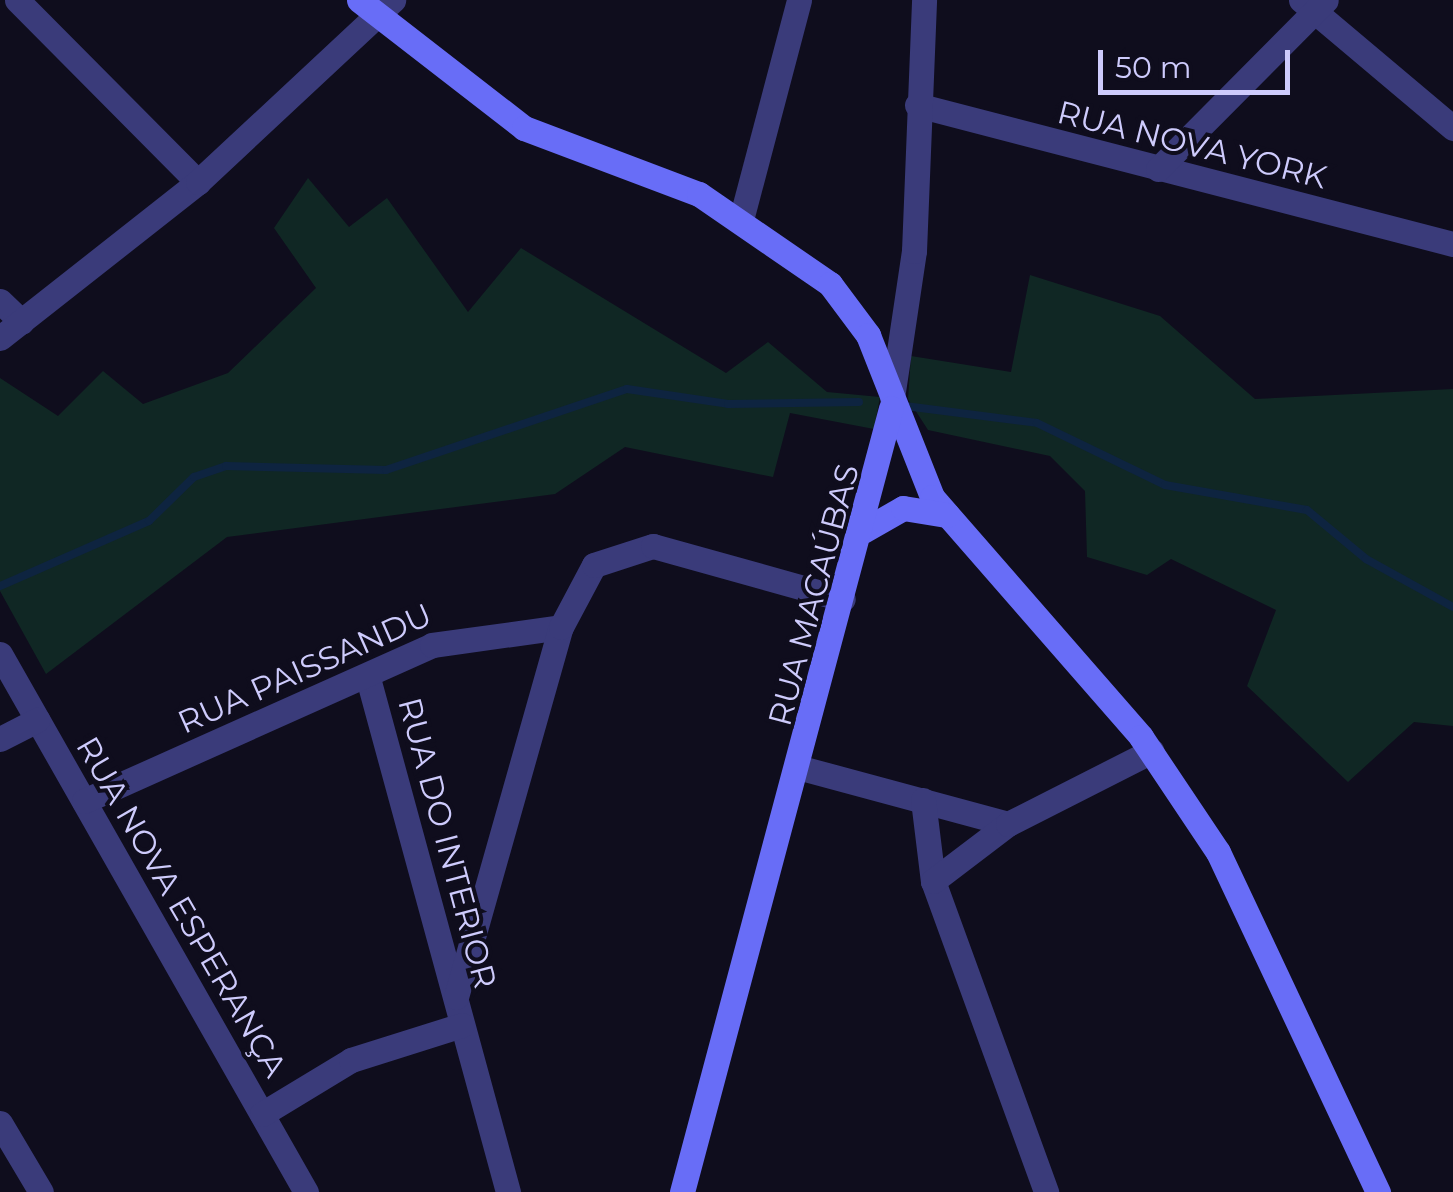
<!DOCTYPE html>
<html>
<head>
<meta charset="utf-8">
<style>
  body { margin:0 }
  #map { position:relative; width:1453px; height:1192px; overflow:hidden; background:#0f0d1d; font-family:Montserrat,sans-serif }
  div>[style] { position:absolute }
  .green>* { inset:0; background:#102724 }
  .stream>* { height:8px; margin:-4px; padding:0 4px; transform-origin:4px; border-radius:4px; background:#0e2440 }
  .street>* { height:25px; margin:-12.5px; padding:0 12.5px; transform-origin:12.5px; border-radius:12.5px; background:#3a3b7a }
  .secondary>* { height:25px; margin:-12.5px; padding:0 12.5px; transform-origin:12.5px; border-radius:12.5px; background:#686df7 }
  span { translate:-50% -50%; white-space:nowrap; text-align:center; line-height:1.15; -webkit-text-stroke:8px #0f0d1d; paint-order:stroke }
  .street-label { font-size:32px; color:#cecbfc }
  .scale { position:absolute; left:1098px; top:50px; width:192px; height:45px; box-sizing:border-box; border:5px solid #cecbfc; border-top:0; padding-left:12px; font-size:30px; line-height:35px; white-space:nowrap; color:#cecbfc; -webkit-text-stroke:8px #0f0d1d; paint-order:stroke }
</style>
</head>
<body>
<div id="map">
  <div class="green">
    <i style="clip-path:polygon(308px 178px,349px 227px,387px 198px,468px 312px,521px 248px,726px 373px,768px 342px,827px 392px,880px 397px,874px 429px,790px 413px,773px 477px,625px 447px,555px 494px,227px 537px,46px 674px,0 591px,0 378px,58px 416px,103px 371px,143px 404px,228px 373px,316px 288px,274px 228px)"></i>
    <i style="clip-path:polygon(1030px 275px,1160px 316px,1255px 399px,1453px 389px,1453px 726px,1414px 722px,1348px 782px,1247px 686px,1276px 610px,1171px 559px,1147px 575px,1087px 557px,1085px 491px,1050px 456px,928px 430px,908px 399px,911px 356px,1011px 372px)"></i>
  </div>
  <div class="stream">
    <i style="left:905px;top:406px;width:133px;rotate:7.3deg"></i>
    <i style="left:1037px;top:423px;width:142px;rotate:25.8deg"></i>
    <i style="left:1165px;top:485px;width:144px;rotate:10deg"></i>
    <i style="left:1307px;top:510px;width:77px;rotate:39.7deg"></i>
    <i style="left:1366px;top:559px;width:99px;rotate:28.9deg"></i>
    <i style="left:0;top:586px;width:163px;rotate:-23.6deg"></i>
    <i style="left:149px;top:521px;width:63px;rotate:-44.4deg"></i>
    <i style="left:194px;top:477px;width:34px;rotate:-19deg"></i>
    <i style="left:226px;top:466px;width:160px;rotate:1.4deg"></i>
    <i style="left:386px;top:470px;width:254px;rotate:-18.6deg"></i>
    <i style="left:627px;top:389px;width:102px;rotate:8.4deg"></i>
    <i style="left:728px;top:404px;width:131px;rotate:-0.9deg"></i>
  </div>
  <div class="street">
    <i style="left:17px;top:0;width:257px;rotate:45.2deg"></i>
    <i style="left:1301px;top:0;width:199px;rotate:40.1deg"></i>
    <i style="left:917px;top:105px;width:554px;rotate:14.54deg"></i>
    <i style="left:1158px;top:169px;width:238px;rotate:-45.2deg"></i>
    <i style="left:742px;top:216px;width:223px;rotate:-75.2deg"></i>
    <i style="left:0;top:301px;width:30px;rotate:44deg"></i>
    <i style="left:0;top:338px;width:252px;rotate:-38.2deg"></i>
    <i style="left:198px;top:182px;width:267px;rotate:-43deg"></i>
    <i style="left:892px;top:398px;width:149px;rotate:-81.5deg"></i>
    <i style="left:914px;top:251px;width:251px;rotate:-87.7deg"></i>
    <i style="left:0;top:654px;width:619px;rotate:60.37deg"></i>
    <i style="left:368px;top:678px;width:533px;rotate:74.76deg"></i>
    <i style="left:0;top:739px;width:42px;rotate:-27.2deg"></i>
    <i style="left:801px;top:768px;width:214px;rotate:15.1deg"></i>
    <i style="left:923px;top:800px;width:82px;rotate:83deg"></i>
    <i style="left:933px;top:881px;width:331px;rotate:70deg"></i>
    <i style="left:84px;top:801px;width:381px;rotate:-24.1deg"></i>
    <i style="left:432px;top:645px;width:130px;rotate:-7.9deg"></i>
    <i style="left:933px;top:881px;width:94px;rotate:-37.2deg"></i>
    <i style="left:1008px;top:824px;width:161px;rotate:-26.9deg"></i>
    <i style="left:456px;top:997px;width:385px;rotate:-74.2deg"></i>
    <i style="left:561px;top:627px;width:70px;rotate:-62deg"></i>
    <i style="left:594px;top:565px;width:62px;rotate:-17.9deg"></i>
    <i style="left:653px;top:546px;width:197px;rotate:15.6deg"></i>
    <i style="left:262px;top:1114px;width:104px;rotate:-31.2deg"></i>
    <i style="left:351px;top:1060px;width:116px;rotate:-17.5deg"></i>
    <i style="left:0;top:1123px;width:80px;rotate:59.3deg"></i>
  </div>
  <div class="secondary">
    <i style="left:359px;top:0;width:209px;rotate:37.8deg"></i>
    <i style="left:524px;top:128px;width:187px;rotate:20.7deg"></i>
    <i style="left:699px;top:194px;width:159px;rotate:34.5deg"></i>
    <i style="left:830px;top:284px;width:64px;rotate:53.3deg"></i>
    <i style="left:868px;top:335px;width:174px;rotate:68.4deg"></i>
    <i style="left:932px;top:497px;width:318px;rotate:48.9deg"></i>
    <i style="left:1141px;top:737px;width:138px;rotate:56.2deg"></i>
    <i style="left:1218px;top:852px;width:376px;rotate:64.8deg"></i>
    <i style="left:863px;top:531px;width:46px;rotate:-29.9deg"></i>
    <i style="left:903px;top:508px;width:45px;rotate:9deg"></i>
    <i style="left:682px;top:1192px;width:811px;rotate:-75.07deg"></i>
  </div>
  <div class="street-label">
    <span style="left:1192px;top:145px;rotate:14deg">RUA NOVA YORK</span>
    <span style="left:814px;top:595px;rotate:-75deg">RUA MACAÚBAS</span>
    <span style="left:305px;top:669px;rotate:-24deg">RUA PAISSANDU</span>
    <span style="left:447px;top:843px;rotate:75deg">RUA DO INTERIOR</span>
    <span style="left:181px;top:907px;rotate:60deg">RUA NOVA ESPERANÇA</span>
  </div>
  <div class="scale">50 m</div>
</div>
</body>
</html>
